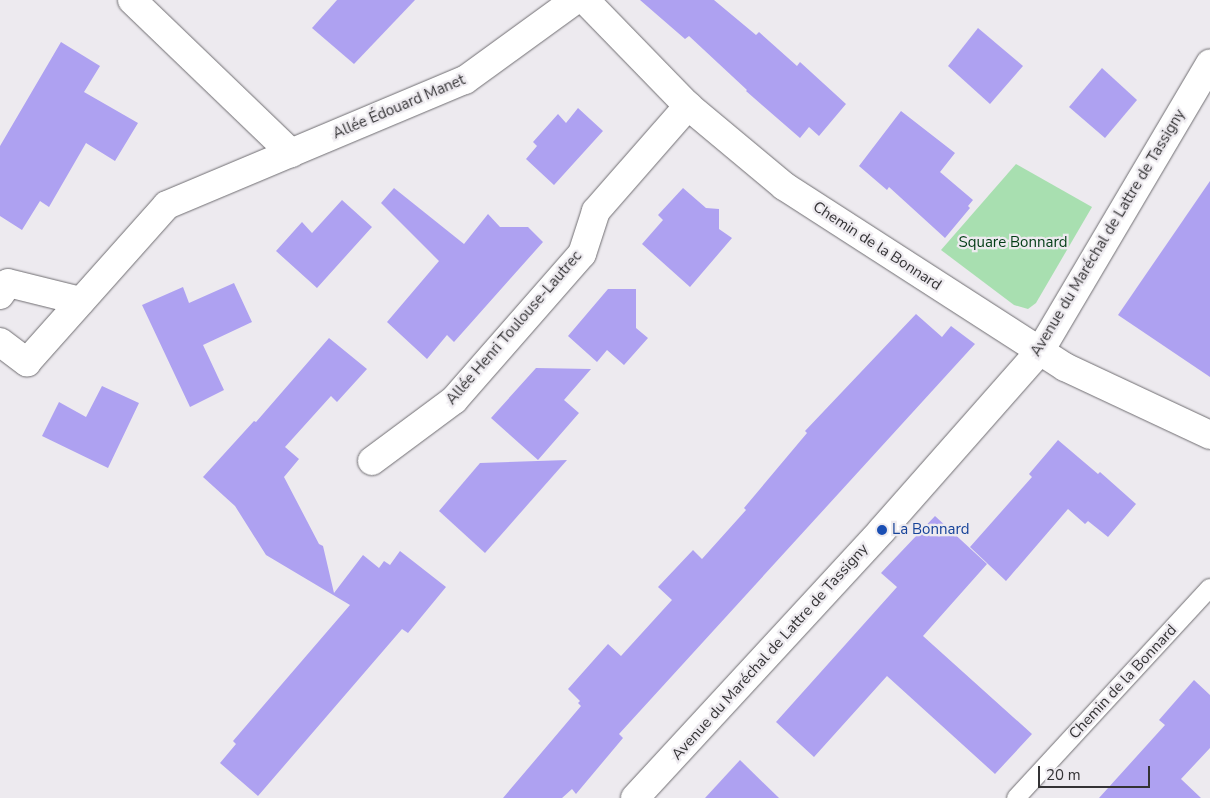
<!DOCTYPE html>
<html>
<head>
<meta charset="utf-8">
<style>
  body { margin:0 }
  #map { position:relative; width:1210px; height:798px; overflow:hidden; background:#edeaef; font-family:"Nunito Sans",sans-serif }
  div>[style] { position:absolute }
  .green>* { inset:0; background:#a8dfb0 }
  .building>* { inset:0; background:#aea1f1 }
  .roads { filter:drop-shadow(0 0 1px #6f6d71) drop-shadow(0 0 1px #6f6d71) }
  .lane>* { height:18px; margin:-9px; padding:0 9px; transform-origin:9px; border-radius:9px; background:#fff }
  .street>* { height:28px; margin:-14px; padding:0 14px; transform-origin:14px; border-radius:14px; background:#fff }
  .dots>* { width:14px; height:14px; translate:-50% -50%; box-sizing:border-box; border:2px solid #edeaef; border-radius:50% }
  span { translate:-50% -50%; white-space:nowrap; text-align:center; line-height:1.15; -webkit-text-stroke:4.5px #edeaef; paint-order:stroke }
  .street-label { font-size:15px; color:#343335 }
  .park-label { font-size:15px; color:#033d16 }
  .transit-label { font-size:15px; color:#164399 }
  .left { translate:0 -50%; text-align:left }
  .scale { position:absolute; left:1038px; top:766px; width:112px; height:22px; box-sizing:border-box; border:2px solid #343335; border-top:0; padding-left:6px; font-size:15px; line-height:18px; white-space:nowrap; color:#343335; -webkit-text-stroke:4px #edeaef; paint-order:stroke }
</style>
</head>
<body>
<div id="map">
  <div class="green">
    <i style="clip-path:polygon(1016px 164px,1092px 207px,1036px 303px,1028px 309px,1014px 305px,941px 250px)"></i>
  </div>
  <div class="building">
    <i style="clip-path:polygon(337px 0,415px 0,354px 64px,312px 28px)"></i>
    <i style="clip-path:polygon(640px 0,714px 0,756px 35px,759px 32px,797px 66px,800px 62px,846px 104px,819px 136px,809px 127px,800px 138px,746px 91px,747px 90px,689px 36px,685px 39px)"></i>
    <i style="clip-path:polygon(978px 28px,1023px 66px,990px 104px,948px 66px)"></i>
    <i style="clip-path:polygon(61px 42px,100px 66px,84px 92px,138px 123px,115px 161px,86px 143px,49px 207px,40px 201px,22px 230px,0 216px,0 146px)"></i>
    <i style="clip-path:polygon(1102px 68px,1137px 100px,1105px 138px,1069px 107px)"></i>
    <i style="clip-path:polygon(578px 108px,603px 131px,554px 185px,526px 159px,537px 146px,533px 142px,558px 114px,566px 123px)"></i>
    <i style="clip-path:polygon(901px 111px,955px 153px,940px 172px,973px 200px,968px 206px,970px 208px,945px 238px,889px 187px,887px 190px,859px 166px)"></i>
    <i style="clip-path:polygon(1210px 181px,1210px 377px,1118px 315px)"></i>
    <i style="clip-path:polygon(394px 188px,464px 244px,488px 214px,500px 227px,528px 227px,543px 242px,454px 342px,447px 335px,427px 359px,387px 322px,439px 261px,381px 203px)"></i>
    <i style="clip-path:polygon(683px 188px,706px 208px,719px 209px,719px 229px,732px 238px,690px 287px,642px 244px,663px 220px,658px 215px)"></i>
    <i style="clip-path:polygon(342px 200px,372px 227px,317px 288px,276px 251px,302px 222px,312px 233px)"></i>
    <i style="clip-path:polygon(234px 283px,252px 322px,203px 345px,224px 390px,190px 407px,142px 305px,183px 287px,189px 303px)"></i>
    <i style="clip-path:polygon(608px 289px,636px 289px,636px 328px,648px 338px,624px 365px,607px 350px,597px 362px,568px 336px)"></i>
    <i style="clip-path:polygon(916px 314px,942px 337px,951px 326px,975px 344px,619px 734px,623px 738px,576px 794px,572px 789px,562px 798px,503px 798px,581px 706px,578px 703px,580px 701px,568px 689px,608px 644px,621px 656px,672px 600px,658px 587px,693px 550px,702px 559px,746px 510px,744px 508px,807px 433px,805px 431px)"></i>
    <i style="clip-path:polygon(329px 338px,367px 369px,337px 402px,331px 396px,285px 447px,299px 459px,284px 477px,319px 544px,323px 546px,334px 593px,363px 555px,379px 568px,384px 561px,390px 565px,400px 551px,446px 587px,408px 633px,402px 629px,258px 796px,220px 763px,236px 744px,233px 741px,350px 605px,266px 555px,235px 506px,203px 477px,254px 421px,256px 422px)"></i>
    <i style="clip-path:polygon(536px 368px,591px 369px,564px 400px,579px 413px,538px 460px,491px 418px)"></i>
    <i style="clip-path:polygon(102px 386px,139px 403px,108px 468px,42px 436px,59px 402px,86px 417px)"></i>
    <i style="clip-path:polygon(1058px 440px,1098px 474px,1100px 472px,1136px 504px,1108px 537px,1088px 521px,1085px 524px,1068px 509px,1006px 581px,970px 547px,1032px 477px,1029px 474px)"></i>
    <i style="clip-path:polygon(567px 460px,485px 553px,439px 511px,480px 463px)"></i>
    <i style="clip-path:polygon(935px 516px,987px 564px,923px 636px,1032px 734px,995px 774px,887px 676px,814px 757px,776px 722px,897px 587px,881px 573px)"></i>
    <i style="clip-path:polygon(1194px 680px,1210px 695px,1210px 748px,1181px 779px,1201px 798px,1099px 798px,1165px 725px,1159px 720px)"></i>
    <i style="clip-path:polygon(740px 760px,779px 798px,705px 798px)"></i>
  </div>
  <div class="roads">
    <div class="lane">
      <i style="left:1016px;top:798px;width:286px;rotate:-47.3deg"></i>
    </div>
    <div class="street">
      <i style="left:132px;top:0;width:221px;rotate:43.9deg"></i>
      <i style="left:585px;top:0;width:148px;rotate:45.8deg"></i>
      <i style="left:688px;top:106px;width:125px;rotate:39.8deg"></i>
      <i style="left:784px;top:186px;width:334px;rotate:32.8deg"></i>
      <i style="left:1065px;top:367px;width:160px;rotate:25.1deg"></i>
      <i style="left:0;top:295px;width:14px;rotate:-56deg"></i>
      <i style="left:8px;top:283px;width:75px;rotate:13.9deg"></i>
      <i style="left:0;top:342px;width:34px;rotate:37deg"></i>
      <i style="left:27px;top:362px;width:210px;rotate:-48.3deg"></i>
      <i style="left:167px;top:205px;width:323px;rotate:-22.8deg"></i>
      <i style="left:465px;top:80px;width:136px;rotate:-36deg"></i>
      <i style="left:372px;top:461px;width:102px;rotate:-36.6deg"></i>
      <i style="left:454px;top:400px;width:194px;rotate:-48.8deg"></i>
      <i style="left:582px;top:254px;width:45px;rotate:-72deg"></i>
      <i style="left:596px;top:211px;width:140px;rotate:-48.8deg"></i>
      <i style="left:635px;top:798px;width:364px;rotate:-47.3deg"></i>
      <i style="left:882px;top:530px;width:239px;rotate:-48.6deg"></i>
      <i style="left:1040px;top:351px;width:334px;rotate:-59.4deg"></i>
    </div>
  </div>
  <div class="dots">
    <i style="left:882px;top:530px;background:#1a4fb4"></i>
  </div>
  <div class="street-label">
    <span style="left:399px;top:107px;rotate:-23deg">Allée Édouard Manet</span>
    <span style="left:1108px;top:233px;rotate:-59deg">Avenue du Maréchal de Lattre de Tassigny</span>
    <span style="left:877px;top:246px;rotate:33deg">Chemin de la Bonnard</span>
    <span style="left:514px;top:328px;rotate:-49deg">Allée Henri Toulouse-Lautrec</span>
    <span style="left:770px;top:652px;rotate:-48deg">Avenue du Maréchal de Lattre de Tassigny</span>
    <span style="left:1123px;top:682px;rotate:-47deg">Chemin de la Bonnard</span>
  </div>
  <div class="park-label">
    <span style="left:1013px;top:243px">Square Bonnard</span>
  </div>
  <div class="transit-label">
    <span class="left" style="left:892px;top:530px">La Bonnard</span>
  </div>
  <div class="scale">20 m</div>
</div>
</body>
</html>
